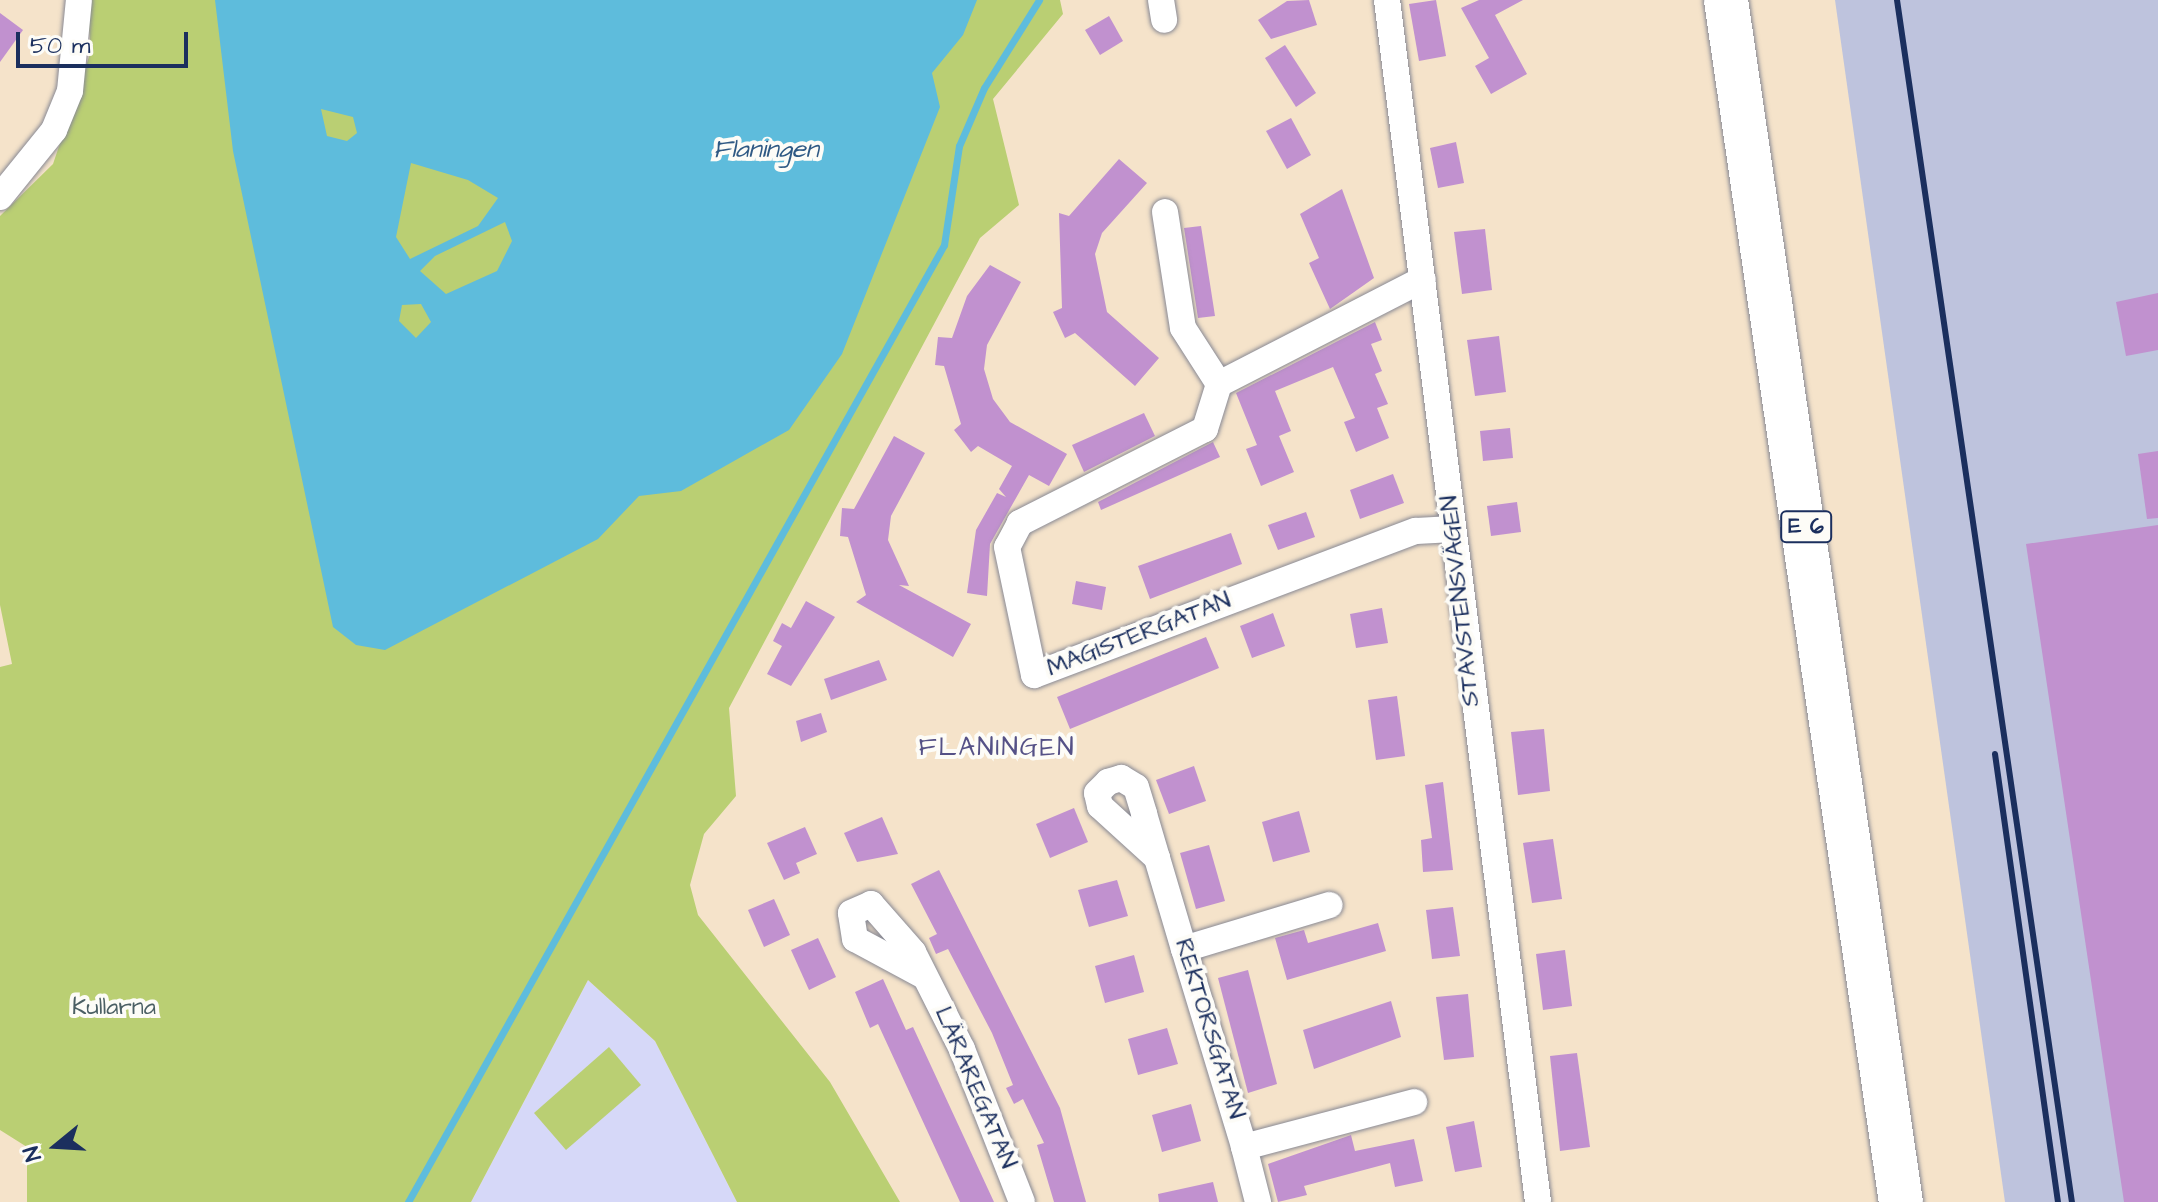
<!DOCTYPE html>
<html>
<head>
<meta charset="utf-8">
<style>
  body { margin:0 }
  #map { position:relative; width:2158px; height:1202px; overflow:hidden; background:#f5e3ca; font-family:"Architects Daughter",sans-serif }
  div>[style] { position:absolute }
  .built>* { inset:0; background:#d6d8f8 }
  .industrial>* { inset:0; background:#bec3dd }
  .green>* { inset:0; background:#bacf73 }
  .water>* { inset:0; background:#5ebcdc }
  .stream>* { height:7px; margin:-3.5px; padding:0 3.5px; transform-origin:3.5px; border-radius:3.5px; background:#5ebcdc }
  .building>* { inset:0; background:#c191cf }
  .roads { filter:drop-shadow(0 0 2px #888994) drop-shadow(0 0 2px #888994) }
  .street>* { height:26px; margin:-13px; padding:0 13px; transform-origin:13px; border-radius:13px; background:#fff }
  .highway>* { height:44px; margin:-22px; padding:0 22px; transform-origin:22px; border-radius:22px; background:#fff }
  .rail>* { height:6px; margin:-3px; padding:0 3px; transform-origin:3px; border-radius:3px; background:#1b2f5e }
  span { translate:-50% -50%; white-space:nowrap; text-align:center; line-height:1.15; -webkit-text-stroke:8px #fdfcf7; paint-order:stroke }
  .shield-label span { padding:2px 6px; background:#fdfcf7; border:2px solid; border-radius:6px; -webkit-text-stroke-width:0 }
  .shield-label { font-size:22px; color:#1b2f5e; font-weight:700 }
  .street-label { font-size:24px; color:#1b2f5e }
  .park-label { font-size:24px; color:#4b5f64 }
  .water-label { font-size:26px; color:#2f5984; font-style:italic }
  .neighbourhood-label { font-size:26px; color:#555186; letter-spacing:2px }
  .north { position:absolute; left:16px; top:1106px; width:80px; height:80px; -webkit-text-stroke:6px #fdfcf7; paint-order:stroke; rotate:252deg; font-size:22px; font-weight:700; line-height:32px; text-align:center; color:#1b2f5e }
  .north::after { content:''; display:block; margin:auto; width:28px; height:36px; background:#1b2f5e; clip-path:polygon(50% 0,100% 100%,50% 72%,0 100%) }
  .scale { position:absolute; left:16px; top:32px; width:172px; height:36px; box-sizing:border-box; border:4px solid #1b2f5e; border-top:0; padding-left:10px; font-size:24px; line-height:28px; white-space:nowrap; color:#1b2f5e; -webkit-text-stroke:6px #fdfcf7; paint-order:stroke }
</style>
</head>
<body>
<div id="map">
  <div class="built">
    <i style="clip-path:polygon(588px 980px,655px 1041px,737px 1202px,471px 1202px)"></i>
  </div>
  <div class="industrial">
    <i style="clip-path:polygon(1835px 0,2158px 0,2158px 1202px,2005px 1202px)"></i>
  </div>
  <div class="green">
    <i style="clip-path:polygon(87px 0,1060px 0,1063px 14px,993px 99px,1019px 205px,980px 238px,729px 708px,736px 796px,704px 834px,690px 885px,698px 915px,830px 1082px,900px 1202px,737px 1202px,655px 1041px,588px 980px,471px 1202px,27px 1202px,27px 1147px,0 1130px,0 667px,12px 664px,0 605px,0 216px,53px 164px,91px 51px)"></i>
    <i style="clip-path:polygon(609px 1047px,641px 1085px,566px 1150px,534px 1113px)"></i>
  </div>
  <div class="water">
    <i style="clip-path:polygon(evenodd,215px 0,977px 0,963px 35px,932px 73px,940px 107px,842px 354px,789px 430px,681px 491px,639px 496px,598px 539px,385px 650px,356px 645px,333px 627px,233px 151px,215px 0,321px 109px,353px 117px,357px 133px,347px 141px,327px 136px,321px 109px,215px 0,411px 163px,468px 180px,498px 198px,478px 226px,410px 259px,396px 237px,411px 163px,215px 0,505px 222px,512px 241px,497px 271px,446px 294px,420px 271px,435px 256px,505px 222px,215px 0,421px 304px,431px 322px,416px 338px,399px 321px,402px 305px,421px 304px)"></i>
  </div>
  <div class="stream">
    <i style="left:408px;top:1202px;width:1097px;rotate:-60.75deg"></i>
    <i style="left:944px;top:245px;width:100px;rotate:-81.4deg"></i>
    <i style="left:959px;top:146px;width:63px;rotate:-66.7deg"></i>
    <i style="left:984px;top:88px;width:104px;rotate:-58deg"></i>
  </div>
  <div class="building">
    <i style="clip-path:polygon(1309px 0,1317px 25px,1271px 39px,1258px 20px,1287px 1px)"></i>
    <i style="clip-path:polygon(1436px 0,1446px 56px,1419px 61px,1409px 4px)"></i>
    <i style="clip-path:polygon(1479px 0,1523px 0,1495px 15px,1527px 74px,1491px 94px,1475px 66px,1489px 58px,1461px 8px)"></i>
    <i style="clip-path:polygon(0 13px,23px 30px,0 62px)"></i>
    <i style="clip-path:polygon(1109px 16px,1123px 41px,1100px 55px,1085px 30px)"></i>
    <i style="clip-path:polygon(1285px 45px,1316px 93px,1296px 107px,1265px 58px)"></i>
    <i style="clip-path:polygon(1291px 118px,1311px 155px,1287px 169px,1266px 131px)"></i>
    <i style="clip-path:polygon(1456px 142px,1464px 183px,1438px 188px,1430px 148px)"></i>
    <i style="clip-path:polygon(1119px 159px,1147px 183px,1102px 233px,1095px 254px,1107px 312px,1159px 358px,1135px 386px,1075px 333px,1065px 338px,1053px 312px,1062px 308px,1059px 213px,1069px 216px)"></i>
    <i style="clip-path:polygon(1342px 189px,1374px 278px,1330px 309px,1309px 263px,1319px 258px,1300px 214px)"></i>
    <i style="clip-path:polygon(1201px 226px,1215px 316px,1198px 318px,1184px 228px)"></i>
    <i style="clip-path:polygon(1485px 229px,1492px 290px,1462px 294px,1454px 232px)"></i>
    <i style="clip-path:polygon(990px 265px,1021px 282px,987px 345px,984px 369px,993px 399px,1010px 422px,1067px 454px,1049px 486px,1029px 475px,990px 544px,987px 596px,967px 593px,976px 530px,997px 493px,1006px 497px,999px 489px,1012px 466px,978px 446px,971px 452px,954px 430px,961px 424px,944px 366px,935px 365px,938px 337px,952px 338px,967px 296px)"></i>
    <i style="clip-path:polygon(2158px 293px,2158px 350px,2126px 356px,2116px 302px)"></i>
    <i style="clip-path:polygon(1375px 322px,1382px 340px,1371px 344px,1382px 371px,1375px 374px,1388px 404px,1377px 408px,1389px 438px,1356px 452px,1344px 422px,1355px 418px,1333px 367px,1275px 391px,1291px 431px,1279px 436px,1294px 472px,1261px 486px,1246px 449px,1257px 445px,1236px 393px)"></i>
    <i style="clip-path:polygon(1499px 336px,1506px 392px,1475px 396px,1467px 340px)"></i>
    <i style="clip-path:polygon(1144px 413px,1155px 436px,1084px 472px,1072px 445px)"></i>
    <i style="clip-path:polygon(1510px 428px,1513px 458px,1483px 461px,1480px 431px)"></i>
    <i style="clip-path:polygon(894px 436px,925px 453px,891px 516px,888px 540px,909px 586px,899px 585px,971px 624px,953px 657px,856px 602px,866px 595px,848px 537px,840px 536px,842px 508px,854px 509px)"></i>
    <i style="clip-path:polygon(1213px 442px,1220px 457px,1101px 510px,1098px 502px)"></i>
    <i style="clip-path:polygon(2158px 451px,2158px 518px,2147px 519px,2138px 454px)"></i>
    <i style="clip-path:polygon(1393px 474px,1404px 503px,1360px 519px,1350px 490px)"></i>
    <i style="clip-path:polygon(1517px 502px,1521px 532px,1491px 536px,1487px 506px)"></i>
    <i style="clip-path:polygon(1306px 512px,1315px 537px,1278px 550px,1268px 525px)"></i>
    <i style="clip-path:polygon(2158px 525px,2158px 1202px,2124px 1202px,2026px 544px)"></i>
    <i style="clip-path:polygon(1231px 533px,1242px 564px,1150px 599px,1138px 566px)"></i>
    <i style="clip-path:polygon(1076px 581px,1106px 587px,1102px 610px,1072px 604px)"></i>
    <i style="clip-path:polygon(806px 601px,835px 617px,791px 686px,767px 674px,782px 646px,773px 641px,782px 623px,791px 628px)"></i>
    <i style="clip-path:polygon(1382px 608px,1388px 643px,1356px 648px,1350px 614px)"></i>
    <i style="clip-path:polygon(1273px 613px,1285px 646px,1252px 658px,1240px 626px)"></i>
    <i style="clip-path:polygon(1206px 637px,1219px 668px,1070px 729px,1057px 697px)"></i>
    <i style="clip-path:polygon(879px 660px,887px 680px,831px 700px,824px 679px)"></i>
    <i style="clip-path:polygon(1397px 696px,1405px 756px,1376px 760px,1368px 700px)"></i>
    <i style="clip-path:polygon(821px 713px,827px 732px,801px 742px,796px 721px)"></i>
    <i style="clip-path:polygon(1544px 729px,1550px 791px,1518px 795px,1511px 732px)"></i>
    <i style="clip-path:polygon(1194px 766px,1206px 801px,1169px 814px,1156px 780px)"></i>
    <i style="clip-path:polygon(1443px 782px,1453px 870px,1423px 872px,1421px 840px,1432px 838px,1425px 785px)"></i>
    <i style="clip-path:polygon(1074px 808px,1088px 842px,1050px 858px,1036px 824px)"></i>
    <i style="clip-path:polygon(1299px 811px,1310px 852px,1273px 862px,1262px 822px)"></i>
    <i style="clip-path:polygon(882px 817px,898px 854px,857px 862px,844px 833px)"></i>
    <i style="clip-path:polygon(805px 827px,817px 854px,796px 863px,800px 873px,784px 880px,767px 843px)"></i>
    <i style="clip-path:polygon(1553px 839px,1562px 899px,1532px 903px,1523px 843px)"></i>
    <i style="clip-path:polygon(1209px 845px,1225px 901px,1196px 909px,1180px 853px)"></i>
    <i style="clip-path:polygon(939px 870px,1060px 1108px,1086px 1202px,1054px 1202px,1037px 1145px,1044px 1143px,1023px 1099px,1014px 1104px,1006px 1088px,1013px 1085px,992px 1033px,948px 949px,936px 954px,929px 938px,937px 934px,911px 884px)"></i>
    <i style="clip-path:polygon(1117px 880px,1128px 916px,1089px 927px,1078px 890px)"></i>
    <i style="clip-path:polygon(774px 899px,790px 935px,764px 947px,748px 910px)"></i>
    <i style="clip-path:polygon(1453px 907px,1460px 956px,1432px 959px,1426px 910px)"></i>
    <i style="clip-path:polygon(1378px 923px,1386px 951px,1287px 980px,1275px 938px,1304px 930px,1308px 943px)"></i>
    <i style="clip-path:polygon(818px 938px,836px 977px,809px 990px,791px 950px)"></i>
    <i style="clip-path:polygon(1565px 950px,1572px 1006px,1543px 1010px,1536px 954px)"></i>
    <i style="clip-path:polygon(1134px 955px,1144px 992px,1105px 1003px,1095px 966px)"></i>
    <i style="clip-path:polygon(1248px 970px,1277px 1084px,1248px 1093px,1218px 978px)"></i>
    <i style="clip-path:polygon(883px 979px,906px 1030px,913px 1027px,994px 1202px,960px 1202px,878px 1024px,870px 1028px,855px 992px)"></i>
    <i style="clip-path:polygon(1468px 994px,1474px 1057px,1444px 1060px,1436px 997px)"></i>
    <i style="clip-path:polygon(1391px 1001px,1401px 1037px,1314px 1069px,1303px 1030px)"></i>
    <i style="clip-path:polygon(1167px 1028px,1178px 1064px,1138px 1075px,1128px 1039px)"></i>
    <i style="clip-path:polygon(1577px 1053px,1590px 1147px,1560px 1151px,1550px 1056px)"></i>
    <i style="clip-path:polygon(1191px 1104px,1201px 1141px,1162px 1152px,1152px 1115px)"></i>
    <i style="clip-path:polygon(1474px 1121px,1482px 1167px,1455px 1172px,1446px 1127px)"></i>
    <i style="clip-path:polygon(1351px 1135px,1355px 1151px,1414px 1139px,1423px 1181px,1395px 1187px,1390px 1163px,1304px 1186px,1307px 1195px,1278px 1202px,1268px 1164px)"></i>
    <i style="clip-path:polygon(1213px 1182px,1218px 1202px,1159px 1202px,1158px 1194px)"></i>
  </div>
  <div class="roads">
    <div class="street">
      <i style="left:1161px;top:0;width:20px;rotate:81deg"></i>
      <i style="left:1387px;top:0;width:1211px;rotate:82.84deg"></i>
      <i style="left:0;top:197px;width:86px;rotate:-51.1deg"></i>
      <i style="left:54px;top:130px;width:42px;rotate:-67.7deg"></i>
      <i style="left:70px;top:91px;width:91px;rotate:-84.4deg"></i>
      <i style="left:1165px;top:212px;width:117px;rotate:81.2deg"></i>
      <i style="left:1183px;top:328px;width:67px;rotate:57.3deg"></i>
      <i style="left:1219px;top:384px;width:47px;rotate:107.3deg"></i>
      <i style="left:1205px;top:429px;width:208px;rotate:153.1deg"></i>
      <i style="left:1020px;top:523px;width:27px;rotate:118deg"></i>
      <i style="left:1007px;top:547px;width:131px;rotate:78.1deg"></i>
      <i style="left:1034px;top:675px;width:408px;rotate:-20.7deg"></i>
      <i style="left:1416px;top:531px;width:37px;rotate:-3deg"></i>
      <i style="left:1219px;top:384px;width:229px;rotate:-27.2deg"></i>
      <i style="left:1157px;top:858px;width:77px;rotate:-137.6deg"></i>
      <i style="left:1100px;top:806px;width:13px;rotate:-103deg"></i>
      <i style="left:1097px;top:793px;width:16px;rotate:-45deg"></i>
      <i style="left:1108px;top:782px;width:14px;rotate:-17deg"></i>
      <i style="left:1121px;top:778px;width:17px;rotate:31deg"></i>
      <i style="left:1136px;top:787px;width:28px;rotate:73deg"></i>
      <i style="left:1144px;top:814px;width:46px;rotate:73.5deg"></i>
      <i style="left:1157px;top:858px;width:95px;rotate:73.5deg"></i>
      <i style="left:1184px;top:949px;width:207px;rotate:73.1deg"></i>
      <i style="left:1244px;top:1147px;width:57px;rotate:75.7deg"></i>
      <i style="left:1184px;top:949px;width:152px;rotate:-16.8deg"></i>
      <i style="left:924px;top:976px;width:78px;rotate:-151.8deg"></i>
      <i style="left:855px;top:939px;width:26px;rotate:-99deg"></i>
      <i style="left:851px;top:913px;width:22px;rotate:-24deg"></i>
      <i style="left:871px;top:904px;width:64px;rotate:48.8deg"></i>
      <i style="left:913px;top:952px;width:109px;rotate:63.2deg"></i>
      <i style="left:962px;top:1049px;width:164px;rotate:68.6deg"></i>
      <i style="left:1244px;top:1147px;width:176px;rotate:-14.8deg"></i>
    </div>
    <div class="highway">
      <i style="left:1726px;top:0;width:1215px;rotate:81.72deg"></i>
    </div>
  </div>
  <div class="rail">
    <i style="left:1897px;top:0;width:1215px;rotate:81.72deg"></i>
    <i style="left:1995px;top:754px;width:452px;rotate:82deg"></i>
  </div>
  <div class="shield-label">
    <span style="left:1806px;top:527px">E 6</span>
  </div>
  <div class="street-label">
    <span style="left:1461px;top:601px;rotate:-96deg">STAVSTENSVÄGEN</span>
    <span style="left:1139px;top:635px;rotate:-21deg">MAGISTERGATAN</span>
    <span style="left:1209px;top:1029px;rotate:73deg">REKTORSGATAN</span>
    <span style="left:975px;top:1088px;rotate:67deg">LÄRAREGATAN</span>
  </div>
  <div class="park-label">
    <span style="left:114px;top:1008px">Kullarna</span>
  </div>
  <div class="water-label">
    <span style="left:766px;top:150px">Flaningen</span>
  </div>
  <div class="neighbourhood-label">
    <span style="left:997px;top:748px">FLANINGEN</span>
  </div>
  <div class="north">N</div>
  <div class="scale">50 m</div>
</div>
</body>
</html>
